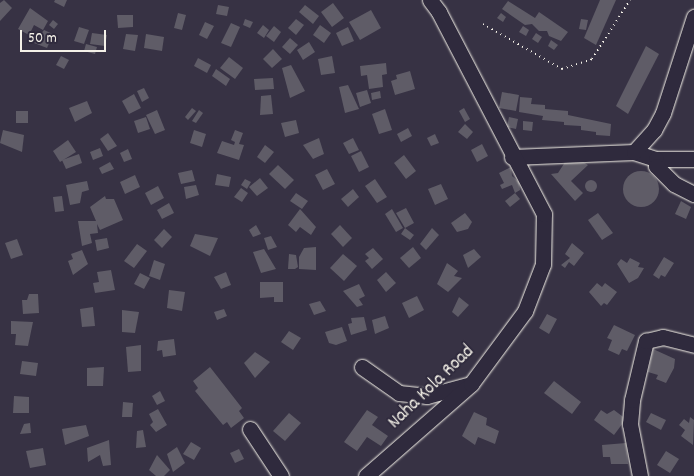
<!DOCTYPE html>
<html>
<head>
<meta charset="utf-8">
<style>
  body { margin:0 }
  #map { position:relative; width:694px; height:476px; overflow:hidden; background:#373244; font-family:Dekko,sans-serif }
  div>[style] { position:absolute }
  .building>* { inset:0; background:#5f5c67 }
  .round { border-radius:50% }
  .path>* { height:2px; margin-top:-1px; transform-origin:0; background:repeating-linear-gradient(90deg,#f4f1e8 0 1px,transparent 0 5px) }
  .roads { filter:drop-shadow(0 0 1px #f4f1e8) drop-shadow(0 0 1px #f4f1e8) }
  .minor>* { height:15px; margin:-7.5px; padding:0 7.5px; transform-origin:7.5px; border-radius:7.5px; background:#2f2a3d }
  span { translate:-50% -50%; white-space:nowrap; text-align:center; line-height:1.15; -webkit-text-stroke:4px #2f2a3d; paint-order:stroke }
  .street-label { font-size:19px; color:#f4f1e8 }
  .scale { position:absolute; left:20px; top:30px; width:86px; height:22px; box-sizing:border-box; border:2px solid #f4f1e8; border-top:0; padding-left:6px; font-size:15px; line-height:18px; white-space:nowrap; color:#f4f1e8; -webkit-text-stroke:4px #2f2a3d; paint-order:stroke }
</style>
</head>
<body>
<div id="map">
  <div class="building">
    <i style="clip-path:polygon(4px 0,12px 8px,0 21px,0 3px)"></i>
    <i style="clip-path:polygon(55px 0,67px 0,64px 7px,54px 2px)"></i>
    <i style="clip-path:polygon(600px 0,616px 0,596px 45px,584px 38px)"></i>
    <i style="clip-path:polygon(508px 1px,535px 18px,539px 12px,568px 32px,561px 41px,549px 36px,547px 31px,539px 31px,532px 24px,525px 25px,502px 9px)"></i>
    <i style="clip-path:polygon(333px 3px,344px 18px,332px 27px,321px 12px)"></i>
    <i style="clip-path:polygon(218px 5px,229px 7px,227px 16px,216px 14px)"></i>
    <i style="clip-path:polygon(305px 5px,319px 16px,313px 24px,299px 12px)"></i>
    <i style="clip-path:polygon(30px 8px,48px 21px,43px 30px,34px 25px,29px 35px,18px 29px)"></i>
    <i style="clip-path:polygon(371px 10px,381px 28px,360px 40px,349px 22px)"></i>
    <i style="clip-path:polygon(178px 13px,186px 15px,182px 30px,174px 28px)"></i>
    <i style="clip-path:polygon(501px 13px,506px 17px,503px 22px,497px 18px)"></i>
    <i style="clip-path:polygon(117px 15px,133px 15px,133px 27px,118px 28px)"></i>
    <i style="clip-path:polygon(245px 19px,253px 22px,250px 28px,243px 25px)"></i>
    <i style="clip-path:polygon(296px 19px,304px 25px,296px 35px,288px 28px)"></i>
    <i style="clip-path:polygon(581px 19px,588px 20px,586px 30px,579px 29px)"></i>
    <i style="clip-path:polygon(53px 20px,58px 24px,54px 29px,49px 25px)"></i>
    <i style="clip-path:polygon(205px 22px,214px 26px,207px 39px,199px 35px)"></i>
    <i style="clip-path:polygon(231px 23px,240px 27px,231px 47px,221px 43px)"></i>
    <i style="clip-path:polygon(263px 25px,269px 30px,264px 38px,257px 33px)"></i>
    <i style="clip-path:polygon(320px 25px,331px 33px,324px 43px,313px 35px)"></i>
    <i style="clip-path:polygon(274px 26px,281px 32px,274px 42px,266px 36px)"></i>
    <i style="clip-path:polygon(523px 26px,529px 30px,526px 36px,519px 32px)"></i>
    <i style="clip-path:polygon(79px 27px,89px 30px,84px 44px,74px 41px)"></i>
    <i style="clip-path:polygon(348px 27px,354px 41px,342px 46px,336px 33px)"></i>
    <i style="clip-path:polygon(44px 30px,53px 34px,47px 48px,34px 43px)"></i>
    <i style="clip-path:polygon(92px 33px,107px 35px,105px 46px,90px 44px)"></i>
    <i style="clip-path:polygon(536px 33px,542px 37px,538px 43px,532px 39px)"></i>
    <i style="clip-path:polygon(126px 34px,138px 35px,135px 51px,123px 49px)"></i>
    <i style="clip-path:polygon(146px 34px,164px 37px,162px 51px,144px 48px)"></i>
    <i style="clip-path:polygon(290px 38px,298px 45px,290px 54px,282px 47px)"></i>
    <i style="clip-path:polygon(551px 40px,558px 45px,554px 50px,548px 46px)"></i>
    <i style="clip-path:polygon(309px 42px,315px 52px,303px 60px,297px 50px)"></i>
    <i style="clip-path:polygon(86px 44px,97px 47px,95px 54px,84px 51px)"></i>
    <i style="clip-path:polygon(646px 46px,659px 54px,628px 114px,616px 106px)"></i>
    <i style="clip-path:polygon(273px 49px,282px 59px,272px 68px,263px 59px)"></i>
    <i style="clip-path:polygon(61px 56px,69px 60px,64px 69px,56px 65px)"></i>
    <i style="clip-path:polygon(332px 56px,335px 73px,321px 75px,318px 59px)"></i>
    <i style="clip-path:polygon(229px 57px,243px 68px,235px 79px,220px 68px)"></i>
    <i style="clip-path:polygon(198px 58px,211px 65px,207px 73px,194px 66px)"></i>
    <i style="clip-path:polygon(386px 63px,387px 74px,382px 75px,383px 87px,369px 89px,367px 75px,361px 76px,360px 66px)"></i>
    <i style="clip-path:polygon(291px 65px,305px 91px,290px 98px,282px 68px)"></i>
    <i style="clip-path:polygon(216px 69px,230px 79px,226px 86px,212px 76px)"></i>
    <i style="clip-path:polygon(410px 71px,415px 89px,395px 95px,391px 81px,397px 79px,396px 75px)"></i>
    <i style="clip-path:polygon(273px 78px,274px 89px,255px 90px,254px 79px)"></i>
    <i style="clip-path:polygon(348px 85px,359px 109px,345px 113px,339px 87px)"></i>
    <i style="clip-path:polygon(144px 88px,149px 98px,142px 102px,137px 91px)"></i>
    <i style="clip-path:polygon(367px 90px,371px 103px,360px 107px,356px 93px)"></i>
    <i style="clip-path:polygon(380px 91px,381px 98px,372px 100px,371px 93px)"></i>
    <i style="clip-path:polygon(502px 92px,519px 95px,516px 111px,499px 108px)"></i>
    <i style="clip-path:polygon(134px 94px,141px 108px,129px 114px,122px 101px)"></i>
    <i style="clip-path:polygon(271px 95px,273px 114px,260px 115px,261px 96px)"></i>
    <i style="clip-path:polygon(520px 97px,532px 98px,531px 104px,545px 105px,545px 109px,568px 111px,568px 115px,611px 124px,610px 136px,596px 135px,596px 132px,581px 130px,581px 126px,564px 125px,564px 122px,542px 120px,543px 116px,519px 112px)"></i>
    <i style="clip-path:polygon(87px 101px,92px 113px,75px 122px,69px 108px)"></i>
    <i style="clip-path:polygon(192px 108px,196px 111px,188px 120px,185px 117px)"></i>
    <i style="clip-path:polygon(464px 108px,470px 119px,465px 122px,459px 111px)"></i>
    <i style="clip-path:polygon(385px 109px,392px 130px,379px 134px,372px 114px)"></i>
    <i style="clip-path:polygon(157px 110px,165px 130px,155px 134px,146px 115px)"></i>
    <i style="clip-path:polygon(199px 110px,203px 113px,196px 123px,192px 121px)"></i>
    <i style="clip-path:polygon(16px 111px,28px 111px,28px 123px,16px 123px)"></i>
    <i style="clip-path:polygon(146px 117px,150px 129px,138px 133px,134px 121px)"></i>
    <i style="clip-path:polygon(509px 117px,518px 119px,516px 129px,507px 127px)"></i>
    <i style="clip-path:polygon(296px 120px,299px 133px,285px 137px,281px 123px)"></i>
    <i style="clip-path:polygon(523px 121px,533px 122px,532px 131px,523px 130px)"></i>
    <i style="clip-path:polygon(465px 124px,473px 132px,467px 139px,458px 132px)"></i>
    <i style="clip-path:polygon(408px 128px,412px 136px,401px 142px,397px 134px)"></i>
    <i style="clip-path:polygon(3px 130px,24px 135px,22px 152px,0 143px)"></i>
    <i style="clip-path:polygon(194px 130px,206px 134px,202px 147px,190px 143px)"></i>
    <i style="clip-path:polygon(235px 130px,243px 133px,239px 144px,244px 145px,239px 160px,217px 153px,222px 141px,234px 145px,235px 142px,231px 140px)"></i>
    <i style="clip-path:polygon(108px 133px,117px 146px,108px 151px,100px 139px)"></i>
    <i style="clip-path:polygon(435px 134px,439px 143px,431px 146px,427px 138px)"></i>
    <i style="clip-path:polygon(319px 138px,324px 154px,313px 159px,303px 145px)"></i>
    <i style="clip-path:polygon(353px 138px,359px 150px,349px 154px,343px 143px)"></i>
    <i style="clip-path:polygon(68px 140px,76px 152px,60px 162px,53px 151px)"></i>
    <i style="clip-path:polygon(482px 144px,488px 156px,477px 162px,471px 150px)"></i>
    <i style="clip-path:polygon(265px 145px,274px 152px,265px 163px,257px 157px)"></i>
    <i style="clip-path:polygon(100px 148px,103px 156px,93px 160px,90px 152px)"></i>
    <i style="clip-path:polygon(128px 149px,132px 159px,124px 162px,120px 153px)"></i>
    <i style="clip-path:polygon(361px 151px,369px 167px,359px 172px,351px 156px)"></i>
    <i style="clip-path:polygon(79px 154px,82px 163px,66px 169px,62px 160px)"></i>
    <i style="clip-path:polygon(404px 155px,416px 171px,406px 179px,394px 163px)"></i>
    <i style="clip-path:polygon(573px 156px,588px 165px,571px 181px,583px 193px,575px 201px,551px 174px,558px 173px,567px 159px)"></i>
    <i style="clip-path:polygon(110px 162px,114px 169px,102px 174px,99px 168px)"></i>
    <i style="clip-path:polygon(278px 165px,294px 180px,285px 189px,269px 174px)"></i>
    <i style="clip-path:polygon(511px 167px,512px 176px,519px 182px,520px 190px,515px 193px,512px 185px,502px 189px,500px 185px,504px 183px,499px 173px)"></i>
    <i style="clip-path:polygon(327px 169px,335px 184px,323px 190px,315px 175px)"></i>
    <i style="clip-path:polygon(192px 170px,195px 181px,181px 184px,178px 173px)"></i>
    <i class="round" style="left:623px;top:171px;width:36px;height:36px"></i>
    <i style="clip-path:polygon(217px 174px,231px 177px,229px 187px,215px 185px)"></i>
    <i style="clip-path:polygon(135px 175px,140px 187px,125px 194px,120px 182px)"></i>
    <i style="clip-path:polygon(260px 178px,268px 188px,257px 196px,249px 187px)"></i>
    <i style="clip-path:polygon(245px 179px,251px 182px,247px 189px,241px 185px)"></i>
    <i style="clip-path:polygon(375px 179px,387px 197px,377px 203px,365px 186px)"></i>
    <i class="round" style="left:585px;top:180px;width:12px;height:12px"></i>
    <i style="clip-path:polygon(87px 181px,89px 190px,82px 192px,80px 203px,70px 205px,66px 185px)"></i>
    <i style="clip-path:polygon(441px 184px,448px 199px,435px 205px,428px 189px)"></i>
    <i style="clip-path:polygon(196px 185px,199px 195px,186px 199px,184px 187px)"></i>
    <i style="clip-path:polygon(158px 186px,164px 198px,151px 205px,145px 193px)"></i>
    <i style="clip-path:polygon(241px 188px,248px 193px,242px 202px,234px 197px)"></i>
    <i style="clip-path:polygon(353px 189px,359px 197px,348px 207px,341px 199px)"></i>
    <i style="clip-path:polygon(296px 193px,308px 201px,302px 209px,290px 201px)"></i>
    <i style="clip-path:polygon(515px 193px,520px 199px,510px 207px,505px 201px)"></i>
    <i style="clip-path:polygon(62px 196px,64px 211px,55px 212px,53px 197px)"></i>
    <i style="clip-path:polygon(105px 196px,106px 199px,114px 199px,123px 220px,100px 230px,97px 224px,98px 233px,90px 234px,92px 243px,82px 246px,78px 221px,96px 221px,90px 207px)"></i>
    <i style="clip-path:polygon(681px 201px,691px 207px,686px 219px,675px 214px)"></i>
    <i style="clip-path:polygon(169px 203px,174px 213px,162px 219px,157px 210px)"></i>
    <i style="clip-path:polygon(406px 208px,414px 223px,405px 228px,396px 213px)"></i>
    <i style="clip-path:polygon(300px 209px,316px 227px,311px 235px,300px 227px,296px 232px,288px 225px)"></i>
    <i style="clip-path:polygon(392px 209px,403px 228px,396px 232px,385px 214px)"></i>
    <i style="clip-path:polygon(465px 213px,472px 222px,468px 229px,457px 232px,451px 223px)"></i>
    <i style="clip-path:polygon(598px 213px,613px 233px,602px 240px,588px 220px)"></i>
    <i style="clip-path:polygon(256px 225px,261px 234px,253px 237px,249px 230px)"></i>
    <i style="clip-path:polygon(340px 225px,352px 238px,343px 247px,331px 234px)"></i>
    <i style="clip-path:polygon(405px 228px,414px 235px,410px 240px,401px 234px)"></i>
    <i style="clip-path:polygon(432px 228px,439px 235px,426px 250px,420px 244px)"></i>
    <i style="clip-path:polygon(164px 229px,172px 237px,162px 248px,154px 240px)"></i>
    <i style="clip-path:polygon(195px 234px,218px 238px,210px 256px,190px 246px)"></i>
    <i style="clip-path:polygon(271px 236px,277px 247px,268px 250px,264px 238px)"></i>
    <i style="clip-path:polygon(107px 238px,109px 248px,97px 251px,95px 240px)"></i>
    <i style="clip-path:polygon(17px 239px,23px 255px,11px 259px,5px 243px)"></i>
    <i style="clip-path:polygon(572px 243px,584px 253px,574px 266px,569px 262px,565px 268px,561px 265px,570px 258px,565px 254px)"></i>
    <i style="clip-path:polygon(137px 244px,147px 251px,134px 268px,124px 261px)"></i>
    <i style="clip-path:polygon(316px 247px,316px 270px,299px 269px,299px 257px,304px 248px)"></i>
    <i style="clip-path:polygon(413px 247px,421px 258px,409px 268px,400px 258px)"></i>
    <i style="clip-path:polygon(373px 248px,383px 259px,372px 269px,365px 261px,369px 258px,365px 254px)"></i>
    <i style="clip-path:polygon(264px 249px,276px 269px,261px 273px,253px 252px)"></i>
    <i style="clip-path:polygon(474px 249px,481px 257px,468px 268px,463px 255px)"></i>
    <i style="clip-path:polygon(82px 250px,88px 264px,73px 275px,68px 261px,73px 259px,71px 254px)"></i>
    <i style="clip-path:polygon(289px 254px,296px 255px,298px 267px,295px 269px,288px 269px)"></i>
    <i style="clip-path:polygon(343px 254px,357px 266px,344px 281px,330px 268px)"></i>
    <i style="clip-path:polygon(664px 257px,674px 263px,665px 277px,661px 275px,659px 279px,653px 275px)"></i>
    <i style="clip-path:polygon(630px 258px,640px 263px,638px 267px,644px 268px,638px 278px,629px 283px,617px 264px,621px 259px,627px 263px)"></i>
    <i style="clip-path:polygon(154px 260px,165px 264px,160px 280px,149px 276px)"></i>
    <i style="clip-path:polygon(447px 263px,458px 271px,454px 276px,462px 278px,448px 292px,437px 284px)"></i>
    <i style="clip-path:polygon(111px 270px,115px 290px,95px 293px,93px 283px,99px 282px,97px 272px)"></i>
    <i style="clip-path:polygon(226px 272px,231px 285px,221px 289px,214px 277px)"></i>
    <i style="clip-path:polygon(386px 272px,396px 283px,386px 292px,377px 280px)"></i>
    <i style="clip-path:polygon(140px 273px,150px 278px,144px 289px,134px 284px)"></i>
    <i style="clip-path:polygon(260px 282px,283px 282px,283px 302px,274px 302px,274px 297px,260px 298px)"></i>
    <i style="clip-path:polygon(597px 283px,602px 287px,605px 283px,617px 292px,607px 305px,604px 303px,601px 306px,589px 292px)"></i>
    <i style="clip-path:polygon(359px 284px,365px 296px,359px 299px,363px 305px,357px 307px,343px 291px)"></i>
    <i style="clip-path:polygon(169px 290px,185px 292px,182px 311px,167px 308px)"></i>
    <i style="clip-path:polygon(29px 294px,38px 294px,39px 313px,23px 314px,22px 300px,27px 300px)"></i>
    <i style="clip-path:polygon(417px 296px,424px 310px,409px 318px,402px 303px)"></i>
    <i style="clip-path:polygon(459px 297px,469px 305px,458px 317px,452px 312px)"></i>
    <i style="clip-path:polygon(320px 301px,326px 311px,314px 315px,309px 304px)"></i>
    <i style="clip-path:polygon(93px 307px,95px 326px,82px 327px,80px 309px)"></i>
    <i style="clip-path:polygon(224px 309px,227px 316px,217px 320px,214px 312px)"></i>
    <i style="clip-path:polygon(122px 310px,139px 312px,135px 333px,122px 332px)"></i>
    <i style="clip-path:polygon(547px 314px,557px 319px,549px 334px,539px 328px)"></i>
    <i style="clip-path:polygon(385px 316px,389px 328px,375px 334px,372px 320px)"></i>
    <i style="clip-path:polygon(364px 317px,367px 330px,351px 335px,348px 324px,352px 323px,351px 318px)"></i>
    <i style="clip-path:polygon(11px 321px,33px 322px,28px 346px,15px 345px,16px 334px,11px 334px)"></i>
    <i style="clip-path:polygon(614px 325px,635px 335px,627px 351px,622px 349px,619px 355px,608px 350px,612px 340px,607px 338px)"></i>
    <i style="clip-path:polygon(342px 327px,347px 341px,336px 345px,329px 343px,325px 332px)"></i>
    <i style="clip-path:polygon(289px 331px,301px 338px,293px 350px,281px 342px)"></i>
    <i style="clip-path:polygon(174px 339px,176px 355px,163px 357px,162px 350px,157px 351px,158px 341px)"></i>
    <i style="clip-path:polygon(141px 345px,141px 371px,128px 372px,126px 347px)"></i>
    <i style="clip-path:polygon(653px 349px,675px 359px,674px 368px,666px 383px,656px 379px,658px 375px,648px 372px)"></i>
    <i style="clip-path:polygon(255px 352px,270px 362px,255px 378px,244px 363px)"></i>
    <i style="clip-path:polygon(22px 361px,38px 363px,36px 376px,20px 374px)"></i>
    <i style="clip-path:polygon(104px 367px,103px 386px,87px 386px,87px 368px)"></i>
    <i style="clip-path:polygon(210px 367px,242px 408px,239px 411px,244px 418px,231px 428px,227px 422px,223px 425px,195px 391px,198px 388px,193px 381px)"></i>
    <i style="clip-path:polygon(554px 381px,581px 402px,572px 414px,544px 393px)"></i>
    <i style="clip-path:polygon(160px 391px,165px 401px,157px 405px,152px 396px)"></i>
    <i style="clip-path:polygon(14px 396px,29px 397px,29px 413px,13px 413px)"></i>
    <i style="clip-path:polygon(123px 402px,133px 403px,132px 417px,122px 417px)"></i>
    <i style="clip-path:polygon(158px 409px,167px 425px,156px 432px,150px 425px,153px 422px,149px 414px)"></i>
    <i style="clip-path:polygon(367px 410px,378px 417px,372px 425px,388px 436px,381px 446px,367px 437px,357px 451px,344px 442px)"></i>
    <i style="clip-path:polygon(601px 410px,607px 414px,614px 410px,626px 419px,614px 435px,594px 420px)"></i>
    <i style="clip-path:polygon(474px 412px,487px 418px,486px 425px,499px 431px,495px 444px,478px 437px,475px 445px,462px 436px)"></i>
    <i style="clip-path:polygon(289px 413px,301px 423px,285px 441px,273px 431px)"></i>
    <i style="clip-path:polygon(651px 413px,666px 420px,661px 430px,646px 422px)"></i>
    <i style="clip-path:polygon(690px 417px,694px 420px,693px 445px,681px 436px,685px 430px,679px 425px,684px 419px,689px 423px)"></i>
    <i style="clip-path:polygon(30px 423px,31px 433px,20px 434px,24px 424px)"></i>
    <i style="clip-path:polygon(86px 425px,89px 436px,65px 445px,62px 429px)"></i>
    <i style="clip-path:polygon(143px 430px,146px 447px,136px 448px,137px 431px)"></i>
    <i style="clip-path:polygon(109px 440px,111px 465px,103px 466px,100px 455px,88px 462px,87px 448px)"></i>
    <i style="clip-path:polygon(191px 442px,201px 448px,194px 460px,183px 454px)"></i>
    <i style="clip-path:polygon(626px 443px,628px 464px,611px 464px,610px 457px,603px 457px,602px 445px)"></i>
    <i style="clip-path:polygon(177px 447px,185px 463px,173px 472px,167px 454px)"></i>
    <i style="clip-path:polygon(43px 448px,46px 465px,30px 468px,26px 451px)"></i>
    <i style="clip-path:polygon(239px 449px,244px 459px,235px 463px,230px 453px)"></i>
    <i style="clip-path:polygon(666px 451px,679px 459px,670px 473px,657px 465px)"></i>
    <i style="clip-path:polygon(157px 455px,170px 470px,164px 476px,156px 476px,149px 470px)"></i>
  </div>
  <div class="path">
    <i style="left:483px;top:24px;width:91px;rotate:29.7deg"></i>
    <i style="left:562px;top:69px;width:32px;rotate:-18deg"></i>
    <i style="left:592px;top:59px;width:70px;rotate:-57.2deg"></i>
  </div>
  <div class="roads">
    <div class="minor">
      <i style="left:634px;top:152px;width:23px;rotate:18deg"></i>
      <i style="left:656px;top:159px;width:38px"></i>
      <i style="left:512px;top:157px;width:122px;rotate:-2.3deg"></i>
      <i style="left:634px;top:152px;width:30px;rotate:-48deg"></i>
      <i style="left:654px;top:130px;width:19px;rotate:-62deg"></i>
      <i style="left:663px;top:113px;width:101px;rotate:-72.1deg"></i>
      <i style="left:656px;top:159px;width:7px;rotate:90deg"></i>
      <i style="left:656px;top:166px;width:25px;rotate:45deg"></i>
      <i style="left:674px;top:184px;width:22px;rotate:27deg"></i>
      <i style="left:362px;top:367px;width:45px;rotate:35.1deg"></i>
      <i style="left:399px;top:393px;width:28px;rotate:6deg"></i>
      <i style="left:427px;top:396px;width:41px;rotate:-15.4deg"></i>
      <i style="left:250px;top:429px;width:56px;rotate:56.6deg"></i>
      <i style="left:366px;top:476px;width:140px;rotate:-41.2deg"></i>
      <i style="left:471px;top:384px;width:91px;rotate:-53.5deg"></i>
      <i style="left:525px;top:311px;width:50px;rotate:-69deg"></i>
      <i style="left:543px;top:264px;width:50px;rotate:-88.9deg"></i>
      <i style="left:544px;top:214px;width:228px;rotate:-117.5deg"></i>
      <i style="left:439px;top:12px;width:15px;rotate:-127deg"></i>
      <i style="left:640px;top:476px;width:53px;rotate:-100.9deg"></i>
      <i style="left:630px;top:424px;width:24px;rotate:-85deg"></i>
      <i style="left:632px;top:400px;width:61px;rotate:-76.7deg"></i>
      <i style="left:646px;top:341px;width:17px;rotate:-13deg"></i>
      <i style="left:663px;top:337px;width:32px;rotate:14deg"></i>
    </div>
  </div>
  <div class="street-label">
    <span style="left:432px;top:388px;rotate:-44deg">Naha Kola Road</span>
  </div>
  <div class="scale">50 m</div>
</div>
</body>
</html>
